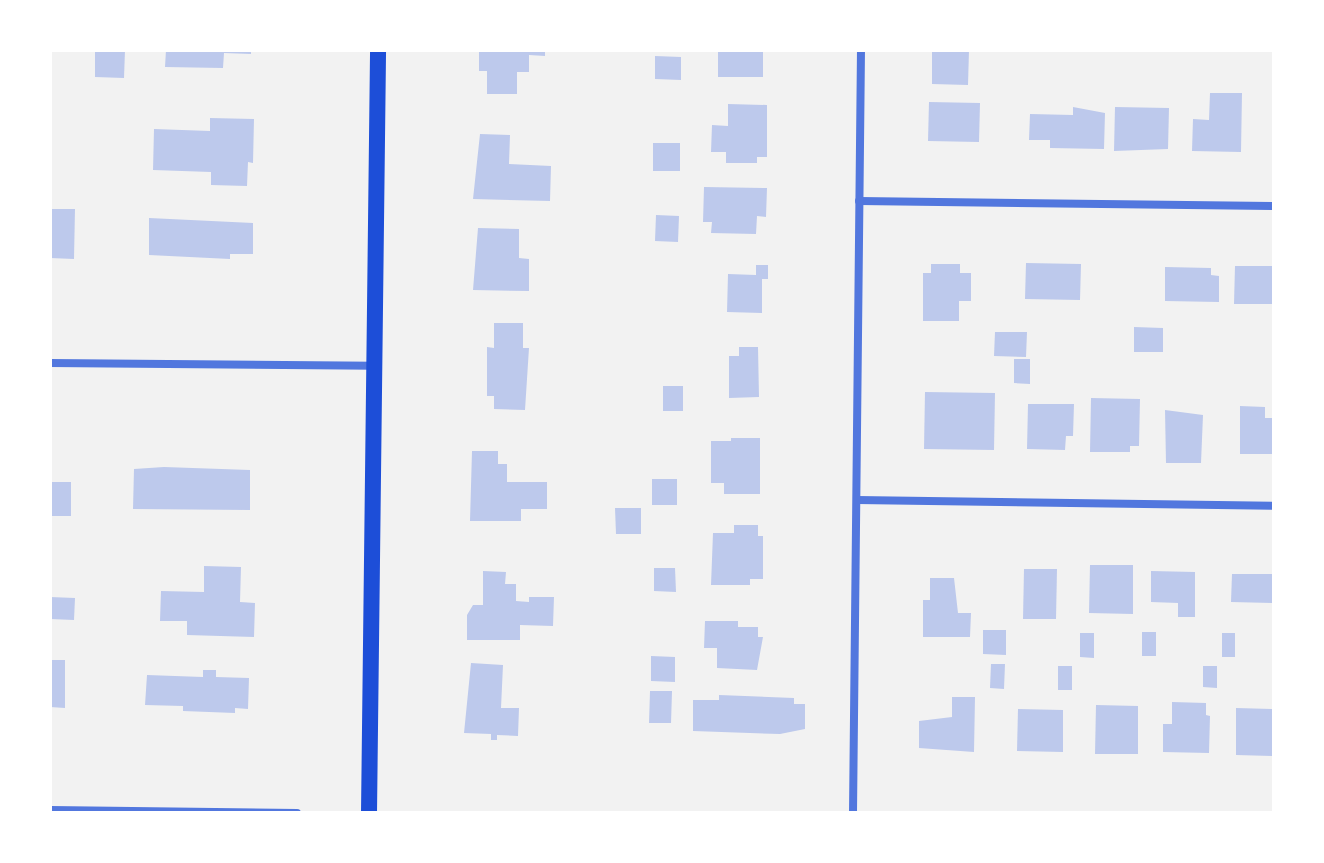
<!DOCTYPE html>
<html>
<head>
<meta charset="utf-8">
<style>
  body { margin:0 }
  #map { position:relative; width:1324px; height:863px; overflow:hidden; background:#f2f2f2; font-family:"Public Sans",sans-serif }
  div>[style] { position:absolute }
  .building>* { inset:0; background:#bdc9ec }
  .minor>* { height:8px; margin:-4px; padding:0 4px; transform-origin:4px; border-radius:4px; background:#5277de }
  .secondary>* { height:16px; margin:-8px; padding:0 8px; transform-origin:8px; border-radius:8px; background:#1d4ed8 }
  span { translate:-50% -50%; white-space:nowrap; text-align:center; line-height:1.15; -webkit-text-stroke:6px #fff; paint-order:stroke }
  .frame { position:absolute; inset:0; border:52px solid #fff; pointer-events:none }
</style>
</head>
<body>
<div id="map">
  <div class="building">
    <i style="clip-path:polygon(95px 50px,125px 50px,124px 78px,95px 77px)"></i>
    <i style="clip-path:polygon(166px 50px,251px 50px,251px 54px,224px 53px,223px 68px,165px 67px)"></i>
    <i style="clip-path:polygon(479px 50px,545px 50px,545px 56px,529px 55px,529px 72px,517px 72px,517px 94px,487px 94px,487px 71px,479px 71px)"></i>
    <i style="clip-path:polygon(718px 50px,763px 50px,763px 77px,718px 77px)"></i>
    <i style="clip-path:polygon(932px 50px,969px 50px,968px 85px,932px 84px)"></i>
    <i style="clip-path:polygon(655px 56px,681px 57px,681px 80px,655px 79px)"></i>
    <i style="clip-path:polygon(1210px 93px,1242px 93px,1241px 152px,1192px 151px,1193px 119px,1209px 120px)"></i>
    <i style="clip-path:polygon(929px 102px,980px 103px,979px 142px,928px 141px)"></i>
    <i style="clip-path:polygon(728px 104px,767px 105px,767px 157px,757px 157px,757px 163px,726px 163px,726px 152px,711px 152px,712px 125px,728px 126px)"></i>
    <i style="clip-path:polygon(1073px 107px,1105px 113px,1104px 149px,1050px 148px,1050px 140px,1029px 140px,1030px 114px,1073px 115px)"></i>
    <i style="clip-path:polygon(1115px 107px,1169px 108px,1168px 149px,1114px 151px)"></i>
    <i style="clip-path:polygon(210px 118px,254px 119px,253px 163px,248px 162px,247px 186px,211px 185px,211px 172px,153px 170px,154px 129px,210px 131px)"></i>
    <i style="clip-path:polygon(480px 134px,510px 135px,509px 164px,551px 166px,550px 201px,473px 199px)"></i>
    <i style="clip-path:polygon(653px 143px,680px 143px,680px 171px,653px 171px)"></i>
    <i style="clip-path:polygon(704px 187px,767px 188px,766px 217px,757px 216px,756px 234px,711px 233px,712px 222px,703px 222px)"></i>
    <i style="clip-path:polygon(50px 209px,75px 209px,74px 259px,50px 258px)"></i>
    <i style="clip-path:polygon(656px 215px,679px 216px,678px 242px,655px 241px)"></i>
    <i style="clip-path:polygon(149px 218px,253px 223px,253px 254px,230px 254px,230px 259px,149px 255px)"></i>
    <i style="clip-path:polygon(478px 228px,519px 229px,519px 258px,529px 259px,529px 291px,473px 290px)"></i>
    <i style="clip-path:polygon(1026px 263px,1081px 264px,1080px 300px,1025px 299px)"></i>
    <i style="clip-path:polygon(931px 264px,960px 264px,960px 273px,971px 273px,971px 301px,959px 301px,959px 321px,923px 321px,923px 273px,931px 273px)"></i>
    <i style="clip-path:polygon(756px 265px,768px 265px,768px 279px,762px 279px,762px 313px,727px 312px,728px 274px,756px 275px)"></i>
    <i style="clip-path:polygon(1235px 266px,1274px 266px,1274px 304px,1234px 304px)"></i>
    <i style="clip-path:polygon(1165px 267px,1211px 268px,1211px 275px,1219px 276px,1219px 302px,1165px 301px)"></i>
    <i style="clip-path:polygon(494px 323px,523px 323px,523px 348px,529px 348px,525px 410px,494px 409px,494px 396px,487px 396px,487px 347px,494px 348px)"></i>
    <i style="clip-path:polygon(1134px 327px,1163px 328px,1163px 352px,1134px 352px)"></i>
    <i style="clip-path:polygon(995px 332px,1027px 332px,1026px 357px,994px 356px)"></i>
    <i style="clip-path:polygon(739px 347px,758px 347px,759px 397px,729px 398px,729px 356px,739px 356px)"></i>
    <i style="clip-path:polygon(1014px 359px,1030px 359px,1030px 384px,1014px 383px)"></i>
    <i style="clip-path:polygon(663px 386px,683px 386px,683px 411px,663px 411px)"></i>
    <i style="clip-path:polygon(925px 392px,995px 393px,994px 450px,924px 449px)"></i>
    <i style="clip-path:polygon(1091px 398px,1140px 399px,1139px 446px,1130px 446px,1130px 452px,1090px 452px)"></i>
    <i style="clip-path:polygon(1028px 404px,1074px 404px,1073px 436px,1066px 436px,1065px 450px,1027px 449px)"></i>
    <i style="clip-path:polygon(1240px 406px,1265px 407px,1265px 418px,1274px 418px,1274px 454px,1240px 454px)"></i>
    <i style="clip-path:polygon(1165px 410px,1203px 415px,1201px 463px,1166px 463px)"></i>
    <i style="clip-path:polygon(731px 438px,760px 438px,760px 494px,724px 494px,724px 483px,711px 483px,711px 441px,731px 441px)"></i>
    <i style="clip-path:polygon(472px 451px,498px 451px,498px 464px,507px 464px,507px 482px,547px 482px,547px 509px,521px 509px,521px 521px,470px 521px)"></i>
    <i style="clip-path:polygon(164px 467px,250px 470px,250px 510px,133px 509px,134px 469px)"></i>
    <i style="clip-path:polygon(652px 479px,677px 479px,677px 505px,652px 505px)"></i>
    <i style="clip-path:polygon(50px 482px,71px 482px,71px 516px,50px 516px)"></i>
    <i style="clip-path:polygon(615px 508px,641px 508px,641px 534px,616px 534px)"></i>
    <i style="clip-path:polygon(734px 525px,758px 525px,758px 536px,763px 536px,763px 579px,750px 579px,750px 585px,711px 585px,713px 533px,734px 533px)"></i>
    <i style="clip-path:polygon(1090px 565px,1133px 565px,1133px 614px,1089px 613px)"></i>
    <i style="clip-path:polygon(204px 566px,241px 567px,240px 602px,255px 603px,254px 637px,187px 635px,187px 621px,160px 621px,161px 591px,204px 592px)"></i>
    <i style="clip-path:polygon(654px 568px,675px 568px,676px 592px,654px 591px)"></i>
    <i style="clip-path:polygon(1024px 569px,1057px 569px,1056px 619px,1023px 619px)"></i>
    <i style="clip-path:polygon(483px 571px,506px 572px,505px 584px,516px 584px,516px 601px,529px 602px,529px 597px,554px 597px,553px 626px,520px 625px,520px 640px,467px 640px,467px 615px,473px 605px,483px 605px)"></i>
    <i style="clip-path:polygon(1151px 571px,1195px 572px,1195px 617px,1178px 617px,1178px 603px,1151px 602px)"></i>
    <i style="clip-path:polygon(1232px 574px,1274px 574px,1274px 603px,1231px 602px)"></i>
    <i style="clip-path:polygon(930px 578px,954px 578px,958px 613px,971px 613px,970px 637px,923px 637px,923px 600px,930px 600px)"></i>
    <i style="clip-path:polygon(50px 597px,75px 598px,74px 620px,50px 619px)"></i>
    <i style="clip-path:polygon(705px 621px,738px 621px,738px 627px,758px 627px,758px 637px,763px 637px,757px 670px,717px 668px,717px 648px,704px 648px)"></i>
    <i style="clip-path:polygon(983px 630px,1006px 630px,1006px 655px,983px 654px)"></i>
    <i style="clip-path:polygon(1142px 632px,1156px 632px,1156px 656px,1142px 656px)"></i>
    <i style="clip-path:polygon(1080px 633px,1094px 633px,1094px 658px,1080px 657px)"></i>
    <i style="clip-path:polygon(1222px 633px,1235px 633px,1235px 657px,1222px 657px)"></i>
    <i style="clip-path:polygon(651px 656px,675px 657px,675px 682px,651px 681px)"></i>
    <i style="clip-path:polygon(50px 660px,65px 660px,65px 708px,50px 707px)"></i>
    <i style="clip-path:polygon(471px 663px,503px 665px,501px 708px,519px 708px,518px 736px,497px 735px,497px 740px,491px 740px,491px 734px,464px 733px)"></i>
    <i style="clip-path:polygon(991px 664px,1005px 664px,1004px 689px,990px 688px)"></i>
    <i style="clip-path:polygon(1058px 666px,1072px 666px,1072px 690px,1058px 690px)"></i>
    <i style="clip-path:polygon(1203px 666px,1217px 666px,1217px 688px,1203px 687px)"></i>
    <i style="clip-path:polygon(203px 670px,216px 670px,216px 677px,249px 678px,248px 709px,235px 708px,235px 713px,183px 711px,183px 706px,145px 705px,147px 675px,203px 677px)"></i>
    <i style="clip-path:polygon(650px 691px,672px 691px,671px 723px,649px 723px)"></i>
    <i style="clip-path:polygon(719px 695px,794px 698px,794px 704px,805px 704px,805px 729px,780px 734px,693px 731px,693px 700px,719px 700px)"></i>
    <i style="clip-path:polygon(952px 697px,975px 697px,974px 752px,919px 748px,919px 721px,952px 717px)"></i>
    <i style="clip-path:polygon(1172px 702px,1206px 703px,1206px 715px,1210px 716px,1209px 753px,1163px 752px,1163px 724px,1172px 724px)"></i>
    <i style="clip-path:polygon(1096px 705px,1138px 706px,1138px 754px,1095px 754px)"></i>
    <i style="clip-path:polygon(1236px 708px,1274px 709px,1274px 756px,1236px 755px)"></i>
    <i style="clip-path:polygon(1018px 709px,1063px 710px,1063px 752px,1017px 751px)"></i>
  </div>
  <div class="minor">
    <i style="left:859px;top:201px;width:415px;rotate:0.7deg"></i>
    <i style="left:50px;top:363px;width:324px;rotate:0.5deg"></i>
    <i style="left:857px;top:500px;width:417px;rotate:0.8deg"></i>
    <i style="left:50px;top:810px;width:247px;rotate:0.7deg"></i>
    <i style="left:853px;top:813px;width:763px;rotate:-89.4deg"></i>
  </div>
  <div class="secondary">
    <i style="left:369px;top:813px;width:763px;rotate:-89.32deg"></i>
  </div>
  <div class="frame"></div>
</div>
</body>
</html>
